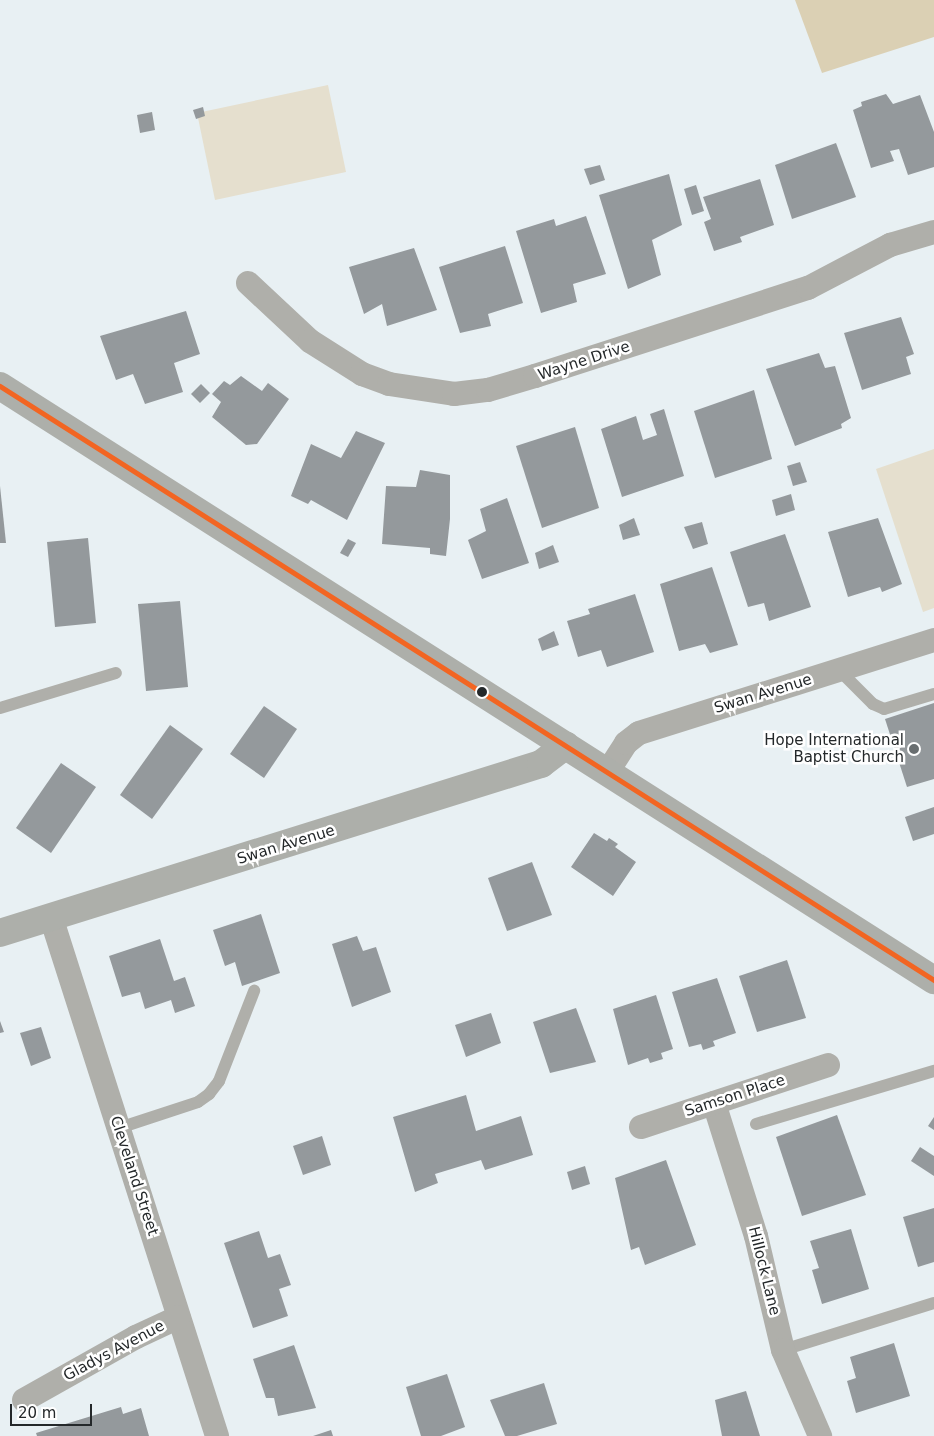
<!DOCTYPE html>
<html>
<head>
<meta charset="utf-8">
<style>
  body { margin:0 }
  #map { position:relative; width:934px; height:1436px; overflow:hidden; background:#e8f0f3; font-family:"DejaVu Sans",sans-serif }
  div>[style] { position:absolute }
  .green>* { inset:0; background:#e5dfce }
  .forest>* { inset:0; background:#dbd0b4 }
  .building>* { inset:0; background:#94999c }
  .lane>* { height:12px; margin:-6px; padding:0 6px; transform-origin:6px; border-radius:6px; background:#afafaa }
  .street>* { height:24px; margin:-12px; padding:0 12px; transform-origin:12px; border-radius:12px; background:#afafaa }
  .secondary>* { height:28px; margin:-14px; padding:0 14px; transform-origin:14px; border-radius:14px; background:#adafaa }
  .bus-1>* { height:5px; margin:-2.5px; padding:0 2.5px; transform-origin:2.5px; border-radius:2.5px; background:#f26522 }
  .dots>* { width:14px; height:14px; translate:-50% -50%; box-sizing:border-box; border:2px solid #fff; border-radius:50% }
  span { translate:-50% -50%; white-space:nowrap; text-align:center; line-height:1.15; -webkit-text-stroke:5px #fff; paint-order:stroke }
  .street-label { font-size:15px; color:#24282a }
  .poi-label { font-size:15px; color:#24282a }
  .right { translate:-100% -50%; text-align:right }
  .scale { position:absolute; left:10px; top:1404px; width:82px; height:22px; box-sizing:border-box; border:2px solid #24282a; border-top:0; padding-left:6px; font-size:15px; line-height:18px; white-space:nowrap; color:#24282a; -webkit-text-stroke:4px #fff; paint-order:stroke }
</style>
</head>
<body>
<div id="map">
  <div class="green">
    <i style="clip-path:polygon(328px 85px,346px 172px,215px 200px,197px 113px)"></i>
    <i style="clip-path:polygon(934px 449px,934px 608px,923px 612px,876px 469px)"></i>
  </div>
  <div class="forest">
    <i style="clip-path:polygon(795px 0,934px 0,934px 37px,822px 73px)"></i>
  </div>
  <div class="building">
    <i style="clip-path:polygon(886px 94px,893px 104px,920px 95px,934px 132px,934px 167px,908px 175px,899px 149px,890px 151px,894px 161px,871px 168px,853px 110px,862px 106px,861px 102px)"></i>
    <i style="clip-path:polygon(203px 107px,205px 116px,196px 119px,193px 110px)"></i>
    <i style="clip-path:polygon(152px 112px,155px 130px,140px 133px,137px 115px)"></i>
    <i style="clip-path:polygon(836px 143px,856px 197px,792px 219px,775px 165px)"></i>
    <i style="clip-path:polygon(600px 165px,605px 180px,590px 185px,584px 169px)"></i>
    <i style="clip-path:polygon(669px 174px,682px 225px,652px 240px,661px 275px,628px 289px,599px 195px)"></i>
    <i style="clip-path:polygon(760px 179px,774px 225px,740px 237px,742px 242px,714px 251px,704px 222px,711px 219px,703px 197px)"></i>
    <i style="clip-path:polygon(696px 185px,704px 211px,692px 215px,684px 189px)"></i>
    <i style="clip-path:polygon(586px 216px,606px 274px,573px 284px,577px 302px,541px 313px,516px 231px,554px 219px,556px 226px)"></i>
    <i style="clip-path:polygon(505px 246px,523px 303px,488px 314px,491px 326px,460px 333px,439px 267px)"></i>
    <i style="clip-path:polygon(414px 248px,437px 310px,387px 326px,382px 304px,364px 314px,349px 267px)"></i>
    <i style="clip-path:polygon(186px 311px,200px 354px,174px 363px,183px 392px,145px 404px,133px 374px,116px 380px,100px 336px)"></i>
    <i style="clip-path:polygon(901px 317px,914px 354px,906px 357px,911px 374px,862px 390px,844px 333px)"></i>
    <i style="clip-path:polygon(819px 353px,825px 368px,835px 366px,851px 418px,841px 424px,842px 428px,795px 446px,766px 369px)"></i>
    <i style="clip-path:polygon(241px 376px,262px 391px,268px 383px,289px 399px,257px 444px,246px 445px,212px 417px,221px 402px,212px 394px,224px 381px,230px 385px)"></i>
    <i style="clip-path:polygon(201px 384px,210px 393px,200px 403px,191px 394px)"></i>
    <i style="clip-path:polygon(754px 390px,772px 459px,715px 478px,694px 411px)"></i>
    <i style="clip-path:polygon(664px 409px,684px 476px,622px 497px,601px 429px,636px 416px,643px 440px,657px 435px,650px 414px)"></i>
    <i style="clip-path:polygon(575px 427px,599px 508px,542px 528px,516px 446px)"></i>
    <i style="clip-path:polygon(356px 431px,385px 443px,347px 520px,311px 500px,308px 504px,291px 496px,311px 444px,341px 458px)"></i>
    <i style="clip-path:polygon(800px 462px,807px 482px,793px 486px,787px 466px)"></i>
    <i style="clip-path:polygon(420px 470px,450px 475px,450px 519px,446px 556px,430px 554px,430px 548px,382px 544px,386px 486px,416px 487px)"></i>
    <i style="clip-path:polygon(0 486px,6px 543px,0 543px)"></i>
    <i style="clip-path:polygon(791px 494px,795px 510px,776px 516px,772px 500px)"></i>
    <i style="clip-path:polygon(507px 498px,529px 563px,482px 579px,468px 540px,486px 531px,480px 509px)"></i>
    <i style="clip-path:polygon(634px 518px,640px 535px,623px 540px,619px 525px)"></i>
    <i style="clip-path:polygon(878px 518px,902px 584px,882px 592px,880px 587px,848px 597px,828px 532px)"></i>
    <i style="clip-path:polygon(702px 522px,708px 544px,693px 549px,684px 527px)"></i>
    <i style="clip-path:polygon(785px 534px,811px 607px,769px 621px,764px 603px,748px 607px,730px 552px)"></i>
    <i style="clip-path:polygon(88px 538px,96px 623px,55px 627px,47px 542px)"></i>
    <i style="clip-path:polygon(348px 539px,356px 543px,348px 557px,340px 553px)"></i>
    <i style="clip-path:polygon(553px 545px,559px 562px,539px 569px,535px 553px)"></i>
    <i style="clip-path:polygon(712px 567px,738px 645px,710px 653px,705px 644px,679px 651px,660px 584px)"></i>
    <i style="clip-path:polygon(635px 594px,654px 652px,607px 667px,601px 650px,578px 657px,567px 621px,590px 614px,588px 609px)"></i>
    <i style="clip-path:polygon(180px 601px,188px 687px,146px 691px,138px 604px)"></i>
    <i style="clip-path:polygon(554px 631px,559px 645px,542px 651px,538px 639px)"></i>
    <i style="clip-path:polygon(934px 703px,934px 779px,907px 787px,885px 719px)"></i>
    <i style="clip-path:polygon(264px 706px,297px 729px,264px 778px,230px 754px)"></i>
    <i style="clip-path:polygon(170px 725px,203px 749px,152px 819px,120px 795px)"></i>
    <i style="clip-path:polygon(61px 763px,96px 787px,51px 853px,16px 828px)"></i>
    <i style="clip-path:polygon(934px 807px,934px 834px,913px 841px,905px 817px)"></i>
    <i style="clip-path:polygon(594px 833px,607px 841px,609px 838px,618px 844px,615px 847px,636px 862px,613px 896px,571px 867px)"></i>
    <i style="clip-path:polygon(532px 862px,552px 915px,507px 931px,488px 878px)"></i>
    <i style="clip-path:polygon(261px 914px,280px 973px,242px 986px,235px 962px,225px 966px,213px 930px)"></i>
    <i style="clip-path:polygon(357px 936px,363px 951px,376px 947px,391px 992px,352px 1007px,332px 944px)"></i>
    <i style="clip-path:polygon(160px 939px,174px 981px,185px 977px,195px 1006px,175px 1013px,171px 1000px,145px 1009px,140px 992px,122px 997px,109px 956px)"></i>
    <i style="clip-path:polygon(787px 960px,806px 1018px,757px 1032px,739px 976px)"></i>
    <i style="clip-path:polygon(717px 978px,736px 1033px,713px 1041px,715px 1046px,703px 1050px,701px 1044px,689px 1047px,672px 992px)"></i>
    <i style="clip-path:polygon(656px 995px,673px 1049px,661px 1053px,663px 1059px,650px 1063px,648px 1058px,628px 1065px,613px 1009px)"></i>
    <i style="clip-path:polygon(576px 1008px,596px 1062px,550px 1073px,533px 1022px)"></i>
    <i style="clip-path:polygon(491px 1013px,501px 1043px,466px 1057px,455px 1025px)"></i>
    <i style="clip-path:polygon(0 1021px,4px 1032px,0 1033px)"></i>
    <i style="clip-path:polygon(41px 1027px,51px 1058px,31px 1066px,20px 1033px)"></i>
    <i style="clip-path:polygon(466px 1095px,476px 1131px,521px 1116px,533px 1155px,485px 1170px,481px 1160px,435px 1174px,438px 1183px,415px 1192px,393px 1117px)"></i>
    <i style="clip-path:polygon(837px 1115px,866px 1195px,802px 1216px,776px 1137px)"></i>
    <i style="clip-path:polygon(934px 1117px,934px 1130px,928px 1126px)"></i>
    <i style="clip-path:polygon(322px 1136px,331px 1165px,303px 1175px,293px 1146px)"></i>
    <i style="clip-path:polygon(920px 1147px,934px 1156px,934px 1176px,911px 1161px)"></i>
    <i style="clip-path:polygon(666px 1160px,696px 1245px,645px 1265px,639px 1247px,631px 1250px,615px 1178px)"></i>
    <i style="clip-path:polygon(585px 1166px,590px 1184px,572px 1190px,567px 1172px)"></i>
    <i style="clip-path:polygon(934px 1208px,934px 1262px,918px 1267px,903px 1217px)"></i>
    <i style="clip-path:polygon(851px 1229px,869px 1289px,822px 1304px,812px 1270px,819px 1268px,810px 1241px)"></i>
    <i style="clip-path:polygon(259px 1231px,268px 1258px,280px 1254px,291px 1285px,279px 1289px,288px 1316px,253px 1328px,224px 1243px)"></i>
    <i style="clip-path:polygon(894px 1343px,910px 1396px,856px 1413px,847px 1381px,856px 1378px,850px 1357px)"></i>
    <i style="clip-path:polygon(294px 1345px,316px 1408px,278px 1416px,274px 1398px,266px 1398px,253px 1359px)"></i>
    <i style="clip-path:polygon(447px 1374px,465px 1427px,441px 1436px,421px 1436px,406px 1387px)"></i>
    <i style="clip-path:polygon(544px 1383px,557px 1424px,517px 1436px,505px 1436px,490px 1400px)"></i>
    <i style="clip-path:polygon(746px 1391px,760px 1436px,722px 1436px,715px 1400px)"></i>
    <i style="clip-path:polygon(121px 1407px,123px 1414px,141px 1408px,149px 1436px,37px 1436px,36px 1433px)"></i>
    <i style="clip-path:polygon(331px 1430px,333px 1436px,313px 1436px)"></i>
  </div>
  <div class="lane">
    <i style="left:839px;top:670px;width:48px;rotate:45deg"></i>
    <i style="left:873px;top:704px;width:12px;rotate:24deg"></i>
    <i style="left:884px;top:709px;width:52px;rotate:-16.7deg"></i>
    <i style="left:0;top:708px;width:121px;rotate:-16.8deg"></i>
    <i style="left:756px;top:1124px;width:186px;rotate:-16.6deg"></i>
    <i style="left:119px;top:1128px;width:83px;rotate:-18.2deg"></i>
    <i style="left:198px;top:1102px;width:14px;rotate:-36deg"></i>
    <i style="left:209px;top:1094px;width:16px;rotate:-52deg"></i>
    <i style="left:219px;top:1081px;width:97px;rotate:-68.7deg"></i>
    <i style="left:783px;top:1350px;width:158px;rotate:-17.3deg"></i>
  </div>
  <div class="street">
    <i style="left:248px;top:283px;width:85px;rotate:43.1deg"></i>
    <i style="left:310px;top:341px;width:62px;rotate:32.4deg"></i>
    <i style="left:362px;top:374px;width:29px;rotate:20deg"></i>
    <i style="left:389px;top:384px;width:66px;rotate:8.7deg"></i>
    <i style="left:454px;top:394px;width:34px;rotate:-7deg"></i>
    <i style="left:488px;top:390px;width:49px;rotate:-16.6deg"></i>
    <i style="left:535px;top:376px;width:287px;rotate:-17.9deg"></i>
    <i style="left:808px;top:288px;width:93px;rotate:-27.7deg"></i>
    <i style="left:890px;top:245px;width:46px;rotate:-16.5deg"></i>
    <i style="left:608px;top:771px;width:33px;rotate:-57deg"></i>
    <i style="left:626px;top:743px;width:16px;rotate:-38deg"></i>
    <i style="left:639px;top:733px;width:309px;rotate:-17.5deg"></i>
    <i style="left:51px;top:917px;width:545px;rotate:72.26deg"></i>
    <i style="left:714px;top:1103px;width:139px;rotate:72.5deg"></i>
    <i style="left:756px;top:1236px;width:117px;rotate:76.7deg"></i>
    <i style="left:783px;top:1350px;width:94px;rotate:66.7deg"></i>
    <i style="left:641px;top:1127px;width:197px;rotate:-18.3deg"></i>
    <i style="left:24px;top:1400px;width:129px;rotate:-29.4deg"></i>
    <i style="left:136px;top:1337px;width:47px;rotate:-24.9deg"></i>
  </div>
  <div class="secondary">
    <i style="left:0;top:386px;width:1107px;rotate:32.46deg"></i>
    <i style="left:0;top:933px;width:567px;rotate:-17.35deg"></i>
    <i style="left:541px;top:764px;width:31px;rotate:-37deg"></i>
  </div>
  <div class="bus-1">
    <i style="left:0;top:386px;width:1107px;rotate:32.46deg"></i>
  </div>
  <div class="dots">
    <i style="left:482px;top:692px;background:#24282a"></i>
    <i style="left:914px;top:749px;background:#696e70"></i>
  </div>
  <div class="street-label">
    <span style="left:584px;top:361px;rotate:-18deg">Wayne Drive</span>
    <span style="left:763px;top:694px;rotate:-17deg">Swan Avenue</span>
    <span style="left:286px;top:845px;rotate:-17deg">Swan Avenue</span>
    <span style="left:735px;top:1096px;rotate:-18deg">Samson Place</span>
    <span style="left:134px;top:1176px;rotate:72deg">Cleveland Street</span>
    <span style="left:764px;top:1271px;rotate:76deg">Hillock Lane</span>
    <span style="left:114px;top:1351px;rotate:-28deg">Gladys Avenue</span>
  </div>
  <div class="poi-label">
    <span class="right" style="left:904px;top:749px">Hope International<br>Baptist Church</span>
  </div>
  <div class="scale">20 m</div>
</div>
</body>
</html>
